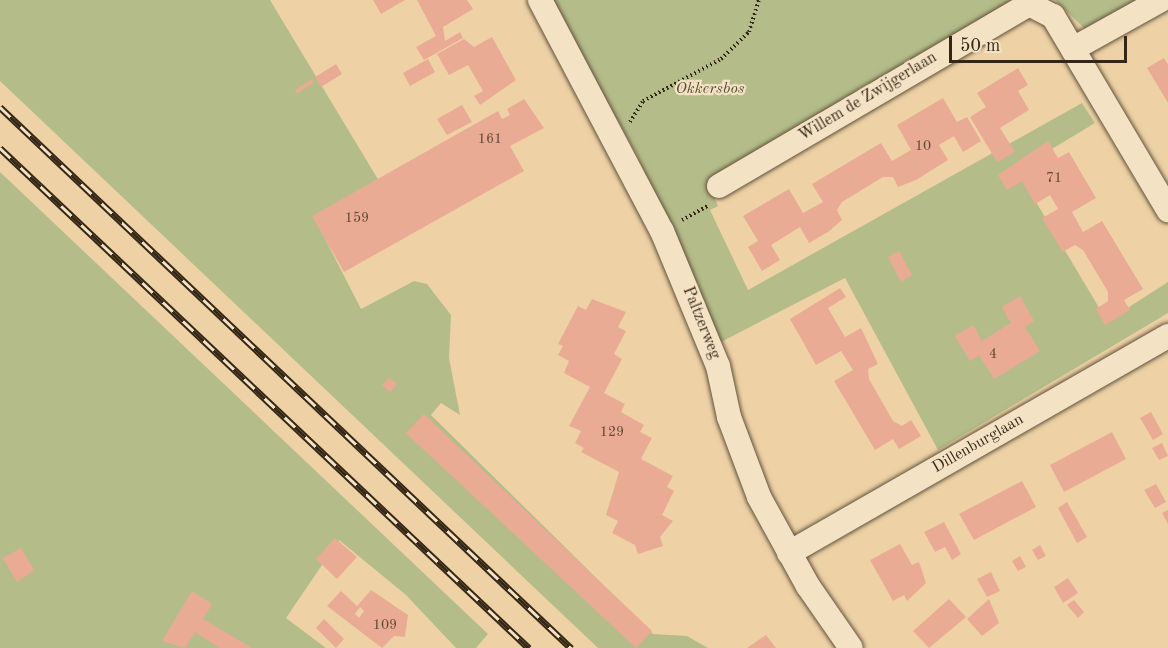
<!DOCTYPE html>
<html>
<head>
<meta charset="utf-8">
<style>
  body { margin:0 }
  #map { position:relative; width:1168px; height:648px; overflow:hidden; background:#eed2a6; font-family:"Old Standard TT",serif }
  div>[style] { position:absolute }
  .green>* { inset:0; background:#b4bd8a }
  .building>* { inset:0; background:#eaab94 }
  .path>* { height:4px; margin-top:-2px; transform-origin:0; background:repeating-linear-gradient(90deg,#342716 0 1.5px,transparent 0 4.5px) }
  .roads { filter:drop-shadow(0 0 2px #62523a) drop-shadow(0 0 2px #62523a) }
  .minor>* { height:24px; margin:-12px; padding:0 12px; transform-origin:12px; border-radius:12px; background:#f4e2c5 }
  .rail>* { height:7px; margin-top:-3.5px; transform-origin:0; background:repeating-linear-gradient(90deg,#f4e2c5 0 14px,#342716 0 28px); box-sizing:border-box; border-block:2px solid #342716 }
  span { translate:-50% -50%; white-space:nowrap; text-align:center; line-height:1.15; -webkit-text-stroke:4.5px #f4e2c5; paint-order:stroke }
  .number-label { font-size:14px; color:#624836 }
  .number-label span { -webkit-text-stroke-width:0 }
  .park-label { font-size:16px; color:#544c33; font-style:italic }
  .street-label { font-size:16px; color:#342716 }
  .scale { position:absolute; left:949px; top:36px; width:178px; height:27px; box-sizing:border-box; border:3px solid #342716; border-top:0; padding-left:8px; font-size:18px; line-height:21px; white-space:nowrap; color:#342716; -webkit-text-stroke:4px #f4e2c5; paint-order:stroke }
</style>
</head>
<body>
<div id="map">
  <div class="green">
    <i style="clip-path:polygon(0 0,270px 0,382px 186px,317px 223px,361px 309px,414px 281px,427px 284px,451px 315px,449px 358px,460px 415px,441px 403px,431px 415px,653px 634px,687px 636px,708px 648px,598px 648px,0 81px)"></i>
    <i style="clip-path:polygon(549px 0,1014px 0,713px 194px,718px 206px,710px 210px,748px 290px,1082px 103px,1095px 123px,1017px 170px,1107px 321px,1168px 282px,1168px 313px,938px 450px,845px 278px,721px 342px,637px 155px)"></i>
    <i style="clip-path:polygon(1055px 0,1140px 0,1085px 29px)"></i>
    <i style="clip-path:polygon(0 172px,488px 634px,476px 648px,456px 648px,406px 595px,339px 540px,286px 618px,326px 648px,0 648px)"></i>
  </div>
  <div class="building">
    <i style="clip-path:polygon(373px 0,405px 0,381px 14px)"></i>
    <i style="clip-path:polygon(417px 0,467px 0,473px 9px,443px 27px,445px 41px,460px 32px,463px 38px,424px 60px,416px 47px,436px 36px)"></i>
    <i style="clip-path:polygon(492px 37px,516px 80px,480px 105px,474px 96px,483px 91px,468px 65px,449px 75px,437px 54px,464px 39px,474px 47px)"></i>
    <i style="clip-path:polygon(1164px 58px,1168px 65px,1168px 103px,1147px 68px)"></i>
    <i style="clip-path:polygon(428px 59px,435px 72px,410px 86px,403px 73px)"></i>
    <i style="clip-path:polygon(336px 64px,342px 74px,321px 87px,315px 77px)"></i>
    <i style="clip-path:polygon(1018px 68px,1028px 85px,1018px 91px,1029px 110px,1000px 128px,1015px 152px,997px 162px,970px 117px,986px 107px,977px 93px)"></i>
    <i style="clip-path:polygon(312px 79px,314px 83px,297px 93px,295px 90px)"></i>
    <i style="clip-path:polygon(943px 98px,957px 122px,967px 117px,981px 141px,963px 152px,954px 136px,939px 145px,948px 160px,916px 180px,898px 187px,893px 177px,883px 177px,842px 202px,837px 210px,842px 220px,828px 232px,809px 243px,800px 227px,771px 245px,780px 260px,762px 271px,748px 247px,758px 241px,743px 216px,789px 189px,803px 213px,823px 202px,812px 184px,881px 143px,892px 161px,911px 150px,897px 125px)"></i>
    <i style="clip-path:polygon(524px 99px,544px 128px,510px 146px,524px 171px,344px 272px,312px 216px,498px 111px,502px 119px,510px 115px,507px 109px)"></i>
    <i style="clip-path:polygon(462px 105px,472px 122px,447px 135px,437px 119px)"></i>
    <i style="clip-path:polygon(1048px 141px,1058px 158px,1069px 152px,1096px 198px,1072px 212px,1083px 232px,1102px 221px,1143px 289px,1124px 300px,1130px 310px,1105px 325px,1096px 309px,1108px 301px,1108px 292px,1083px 250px,1075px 245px,1063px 252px,1042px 218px,1058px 209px,1050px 195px,1035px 204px,1022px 181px,1007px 190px,998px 175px)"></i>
    <i style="clip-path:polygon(899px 251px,912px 275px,901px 282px,888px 257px)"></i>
    <i style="clip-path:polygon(840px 288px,846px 297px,828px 308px,845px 337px,861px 328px,878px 364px,868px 369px,869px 379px,893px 421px,902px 426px,911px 420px,921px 436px,899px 449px,893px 439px,875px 450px,834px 381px,853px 370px,841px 351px,816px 365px,790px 319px)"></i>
    <i style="clip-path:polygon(1020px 296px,1034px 321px,1025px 327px,1040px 351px,994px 379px,979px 355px,970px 361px,955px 336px,973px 325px,982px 341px,1011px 323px,1002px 307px)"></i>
    <i style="clip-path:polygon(592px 299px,626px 312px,618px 327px,626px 331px,614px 354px,622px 359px,604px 393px,625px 404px,621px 412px,644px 425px,640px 432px,652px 438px,641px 459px,673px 476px,667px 487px,674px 491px,662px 515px,673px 521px,660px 537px,663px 546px,638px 554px,635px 545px,612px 533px,618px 521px,606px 515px,619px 472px,581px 452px,584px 448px,575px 443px,581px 431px,569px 426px,590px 387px,564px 373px,569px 361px,558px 355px,563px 346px,558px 344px,578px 306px,586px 310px)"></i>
    <i style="clip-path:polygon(389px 378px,397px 384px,390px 392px,382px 385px)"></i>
    <i style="clip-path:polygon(1151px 412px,1163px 434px,1153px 440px,1140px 418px)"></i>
    <i style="clip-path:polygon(424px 414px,652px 631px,636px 648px,406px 433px)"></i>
    <i style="clip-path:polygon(1112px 432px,1126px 459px,1064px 492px,1050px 465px)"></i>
    <i style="clip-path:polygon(1162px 443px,1168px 456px,1159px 460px,1152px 448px)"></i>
    <i style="clip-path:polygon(1022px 481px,1036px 507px,974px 540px,959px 514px)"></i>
    <i style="clip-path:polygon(1156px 484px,1166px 502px,1155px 508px,1144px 490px)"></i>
    <i style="clip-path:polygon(1067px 502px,1087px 537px,1077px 543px,1058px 508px)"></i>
    <i style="clip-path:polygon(1168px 510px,1168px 524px,1162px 513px)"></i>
    <i style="clip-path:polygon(944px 522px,961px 554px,952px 560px,945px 547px,935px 552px,924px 532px)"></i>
    <i style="clip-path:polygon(335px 538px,357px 557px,337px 579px,316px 559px)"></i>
    <i style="clip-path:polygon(900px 544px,912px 565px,919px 562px,926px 583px,907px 601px,904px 595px,893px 601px,870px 560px)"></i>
    <i style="clip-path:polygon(1040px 545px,1046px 556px,1038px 560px,1032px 550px)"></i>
    <i style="clip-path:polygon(21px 548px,34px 570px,17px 582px,3px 558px)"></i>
    <i style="clip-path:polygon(1020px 556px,1026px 567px,1018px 571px,1012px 561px)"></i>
    <i style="clip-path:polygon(991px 572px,1000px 591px,987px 597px,977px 579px)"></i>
    <i style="clip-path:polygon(1068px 578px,1078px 593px,1063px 603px,1054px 587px)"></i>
    <i style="clip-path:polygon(evenodd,371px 590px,408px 615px,405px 637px,394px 636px,382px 648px,327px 606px,341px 591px,357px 606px,371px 590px,360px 607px,364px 611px,359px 618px,355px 614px,360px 607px)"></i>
    <i style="clip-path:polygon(192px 591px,212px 604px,203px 619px,252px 648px,220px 648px,195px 632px,185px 648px,162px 641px)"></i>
    <i style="clip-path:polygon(949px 599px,966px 617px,929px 648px,913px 631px)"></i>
    <i style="clip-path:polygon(989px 599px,999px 623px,982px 636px,967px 619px)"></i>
    <i style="clip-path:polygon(1074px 600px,1084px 612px,1078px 618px,1067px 605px)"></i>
    <i style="clip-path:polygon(324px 619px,344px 639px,336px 648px,316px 628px)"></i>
    <i style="clip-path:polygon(766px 635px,776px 648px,747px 648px)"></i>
  </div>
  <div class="path">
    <i style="left:630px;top:122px;width:25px;rotate:-58deg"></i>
    <i style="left:643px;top:101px;width:89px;rotate:-28.3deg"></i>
    <i style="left:721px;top:59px;width:39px;rotate:-44deg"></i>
    <i style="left:749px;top:32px;width:34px;rotate:-73deg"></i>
    <i style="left:682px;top:220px;width:29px;rotate:-29deg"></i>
  </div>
  <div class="roads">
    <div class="minor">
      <i style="left:540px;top:0;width:261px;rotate:62.2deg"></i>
      <i style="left:662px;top:231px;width:146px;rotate:67.5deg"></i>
      <i style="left:718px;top:366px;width:52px;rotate:77.8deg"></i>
      <i style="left:729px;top:417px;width:85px;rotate:69.4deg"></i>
      <i style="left:759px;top:497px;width:102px;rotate:61.2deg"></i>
      <i style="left:808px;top:586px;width:75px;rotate:55.3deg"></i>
      <i style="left:1073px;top:49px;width:101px;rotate:-29.1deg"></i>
      <i style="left:719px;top:186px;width:359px;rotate:-30.4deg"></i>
      <i style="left:1029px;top:4px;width:27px;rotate:27deg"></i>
      <i style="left:1053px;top:16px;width:226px;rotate:59.3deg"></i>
      <i style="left:789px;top:553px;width:437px;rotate:-29.8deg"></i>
    </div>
  </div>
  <div class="rail">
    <i style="left:0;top:107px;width:787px;rotate:43.45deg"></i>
    <i style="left:0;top:148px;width:728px;rotate:43.39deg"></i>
  </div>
  <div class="number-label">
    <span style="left:490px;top:139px">161</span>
    <span style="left:923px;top:146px">10</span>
    <span style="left:1054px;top:178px">71</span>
    <span style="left:357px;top:218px">159</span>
    <span style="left:993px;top:354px">4</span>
    <span style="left:612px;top:432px">129</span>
    <span style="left:385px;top:625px">109</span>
  </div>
  <div class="park-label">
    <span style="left:710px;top:89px">Okkersbos</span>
  </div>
  <div class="street-label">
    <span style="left:868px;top:97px;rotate:-31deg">Willem de Zwijgerlaan</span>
    <span style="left:701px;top:323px;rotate:68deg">Paltzerweg</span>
    <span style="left:978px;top:444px;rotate:-30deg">Dillenburglaan</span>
  </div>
  <div class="scale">50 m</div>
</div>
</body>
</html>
